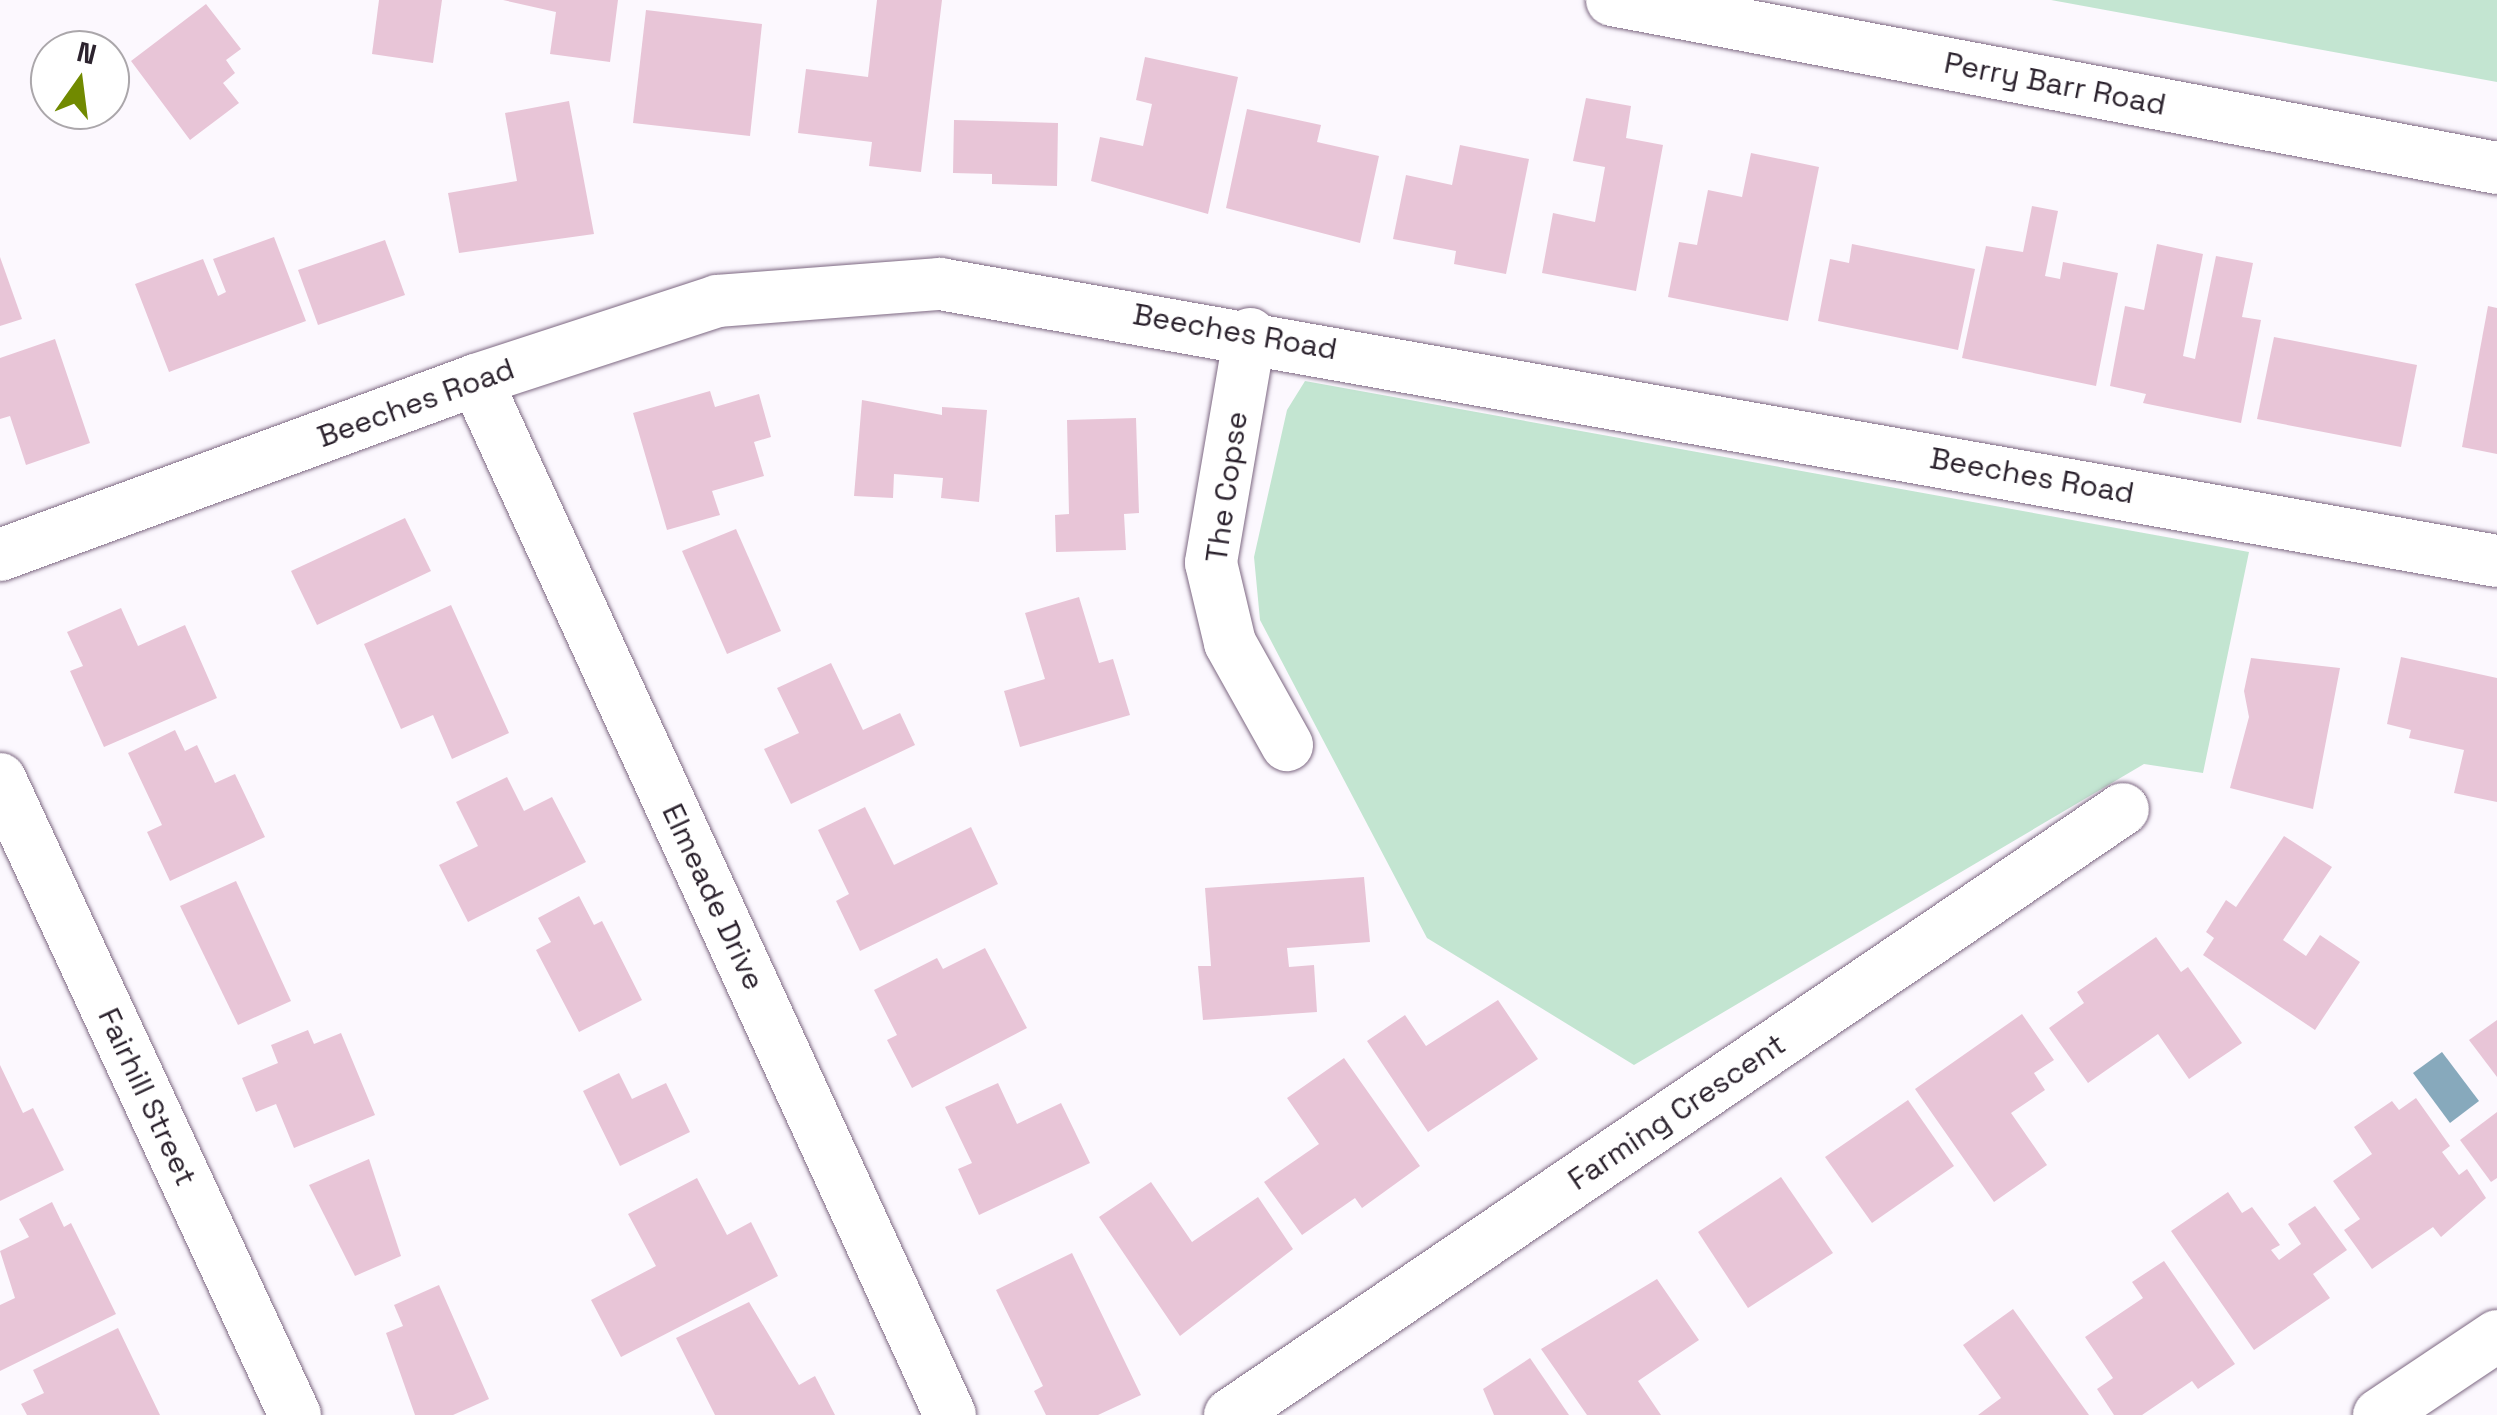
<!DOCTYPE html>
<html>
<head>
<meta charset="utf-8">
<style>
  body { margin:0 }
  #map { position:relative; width:2497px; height:1415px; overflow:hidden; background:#fcf8fe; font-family:"Space Grotesk",sans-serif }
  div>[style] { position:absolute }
  .green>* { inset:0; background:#c3e5d1 }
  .water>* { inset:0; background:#87a9bc }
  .building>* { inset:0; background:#e8c5d7 }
  .roads { filter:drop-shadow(0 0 2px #7d6882) drop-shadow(0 0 2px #7d6882) }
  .minor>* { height:52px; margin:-26px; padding:0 26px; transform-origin:26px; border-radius:26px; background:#fff }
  span { translate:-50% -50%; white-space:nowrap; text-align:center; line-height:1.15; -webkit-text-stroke:10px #fff; paint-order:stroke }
  .street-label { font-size:30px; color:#2c232e }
  .north { position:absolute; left:30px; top:30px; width:100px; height:100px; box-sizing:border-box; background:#fff; border:2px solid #aba7ab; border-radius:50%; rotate:14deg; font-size:28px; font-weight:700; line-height:40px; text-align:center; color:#2c232e }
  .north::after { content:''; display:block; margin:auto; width:35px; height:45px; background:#718a00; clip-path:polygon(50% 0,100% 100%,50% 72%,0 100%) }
</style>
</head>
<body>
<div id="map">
  <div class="green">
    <i style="clip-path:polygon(2051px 0,2497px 0,2497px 82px)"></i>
    <i style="clip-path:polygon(1305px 381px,2249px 552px,2203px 773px,2144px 764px,1634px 1065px,1427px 938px,1260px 620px,1254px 557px,1287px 410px)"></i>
  </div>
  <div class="water">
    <i style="clip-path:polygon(2442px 1052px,2479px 1101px,2450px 1123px,2413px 1073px)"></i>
  </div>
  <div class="building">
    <i style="clip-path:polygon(379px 0,442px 0,433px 63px,372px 54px)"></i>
    <i style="clip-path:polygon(503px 0,618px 0,610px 62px,550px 54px,556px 12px)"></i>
    <i style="clip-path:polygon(877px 0,942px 0,921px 172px,869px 166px,872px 142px,798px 133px,806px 69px,868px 77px)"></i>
    <i style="clip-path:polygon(206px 4px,241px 49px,226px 60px,235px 73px,223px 83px,239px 103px,190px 140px,131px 61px)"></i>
    <i style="clip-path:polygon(646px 10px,762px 24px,750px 136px,633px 123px)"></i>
    <i style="clip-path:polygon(1145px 57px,1238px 77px,1208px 214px,1091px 181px,1100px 137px,1143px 146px,1152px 104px,1136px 100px)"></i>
    <i style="clip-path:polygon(1586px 98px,1631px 106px,1626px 138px,1663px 145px,1636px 291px,1542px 273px,1553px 213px,1595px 222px,1605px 167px,1573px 161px)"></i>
    <i style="clip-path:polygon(569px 101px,594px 234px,459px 253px,448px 193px,517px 181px,505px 113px)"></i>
    <i style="clip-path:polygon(1247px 109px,1321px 125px,1317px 142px,1379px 156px,1360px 243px,1226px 208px)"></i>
    <i style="clip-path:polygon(954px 120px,1058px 123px,1057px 186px,992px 184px,992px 174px,953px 173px)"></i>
    <i style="clip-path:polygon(1460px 145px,1529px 159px,1506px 274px,1454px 264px,1456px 251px,1393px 239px,1406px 175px,1452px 185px)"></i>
    <i style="clip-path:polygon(1751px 153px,1819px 167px,1788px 321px,1668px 297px,1679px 242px,1697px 245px,1708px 190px,1742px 197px)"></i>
    <i style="clip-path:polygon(2032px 206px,2058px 211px,2045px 276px,2060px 279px,2063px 262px,2118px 273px,2096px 386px,1962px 358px,1986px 246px,2023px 252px)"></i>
    <i style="clip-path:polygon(274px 237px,306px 321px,169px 372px,135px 284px,203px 259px,218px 296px,226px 292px,213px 259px)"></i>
    <i style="clip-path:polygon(385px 240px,405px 295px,318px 325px,298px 270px)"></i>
    <i style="clip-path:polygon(1852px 244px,1975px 269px,1958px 350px,1818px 321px,1830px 259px,1849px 263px)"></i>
    <i style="clip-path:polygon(2157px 244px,2203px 254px,2183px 356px,2195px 359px,2216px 256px,2253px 263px,2242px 317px,2261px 320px,2241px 423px,2143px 403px,2146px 394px,2110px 386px,2125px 306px,2144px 310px)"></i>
    <i style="clip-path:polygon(0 257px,22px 319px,0 326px)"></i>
    <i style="clip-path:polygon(2488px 306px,2497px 308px,2497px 454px,2462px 447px)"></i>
    <i style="clip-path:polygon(2274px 337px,2417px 365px,2401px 447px,2257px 419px)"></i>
    <i style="clip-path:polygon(55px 339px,90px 443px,26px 465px,10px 416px,0 419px,0 358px)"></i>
    <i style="clip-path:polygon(710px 391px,715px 407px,759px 394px,771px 437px,754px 442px,764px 476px,712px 491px,720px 515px,667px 530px,633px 413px)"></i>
    <i style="clip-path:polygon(862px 400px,942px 415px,942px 407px,987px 410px,979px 502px,941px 498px,943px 478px,894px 474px,893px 498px,854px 496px)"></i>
    <i style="clip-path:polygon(1136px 418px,1139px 513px,1124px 514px,1126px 550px,1056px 552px,1055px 515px,1069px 514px,1067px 420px)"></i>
    <i style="clip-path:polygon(405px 518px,431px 571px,317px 625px,291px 571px)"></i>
    <i style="clip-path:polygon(736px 529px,781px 631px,727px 654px,682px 551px)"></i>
    <i style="clip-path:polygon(1079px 597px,1099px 663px,1113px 659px,1130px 715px,1020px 747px,1004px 691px,1045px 679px,1025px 613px)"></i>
    <i style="clip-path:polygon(451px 605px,509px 733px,452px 759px,433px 715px,401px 729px,364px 644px)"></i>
    <i style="clip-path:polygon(121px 608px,138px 646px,185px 625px,217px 698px,104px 747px,70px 671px,83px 666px,67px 632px)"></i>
    <i style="clip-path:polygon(2401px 657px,2497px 678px,2497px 802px,2454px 793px,2464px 750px,2409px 738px,2411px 730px,2387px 724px)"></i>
    <i style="clip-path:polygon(2251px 658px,2340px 668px,2313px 809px,2230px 788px,2249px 717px,2244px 691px)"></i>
    <i style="clip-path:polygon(831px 663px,863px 730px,900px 713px,915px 745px,791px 804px,764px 749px,799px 733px,777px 688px)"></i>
    <i style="clip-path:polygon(175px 730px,185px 751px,197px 745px,215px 783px,235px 774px,265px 837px,170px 881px,147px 832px,162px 825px,128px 753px)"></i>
    <i style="clip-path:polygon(507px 777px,524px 811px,552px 797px,586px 862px,468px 922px,439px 865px,478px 846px,456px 802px)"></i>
    <i style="clip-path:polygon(865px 807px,894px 865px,971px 827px,998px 884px,860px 951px,836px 901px,849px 894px,818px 830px)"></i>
    <i style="clip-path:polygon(2284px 836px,2332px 867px,2283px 940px,2306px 956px,2320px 935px,2360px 962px,2315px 1030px,2203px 955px,2214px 938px,2206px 932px,2226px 900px,2236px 907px)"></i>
    <i style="clip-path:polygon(1364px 877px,1370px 942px,1287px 948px,1289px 967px,1314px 965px,1317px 1012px,1203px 1020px,1198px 966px,1211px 966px,1205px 888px)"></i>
    <i style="clip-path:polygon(236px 881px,291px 1001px,238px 1025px,180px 906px)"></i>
    <i style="clip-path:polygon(579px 896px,594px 925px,602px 921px,642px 1000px,579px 1032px,536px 950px,551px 942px,538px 918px)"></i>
    <i style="clip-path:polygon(2156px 937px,2181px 972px,2188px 967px,2242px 1043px,2189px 1079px,2158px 1034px,2088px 1083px,2049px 1028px,2084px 1003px,2077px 992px)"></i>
    <i style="clip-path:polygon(985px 948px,1027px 1028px,912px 1088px,887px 1040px,897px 1035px,874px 990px,937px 958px,943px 969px)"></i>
    <i style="clip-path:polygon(1498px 1000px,1538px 1059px,1428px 1132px,1367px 1041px,1405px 1015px,1426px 1046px)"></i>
    <i style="clip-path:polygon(2022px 1014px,2054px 1060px,2034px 1073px,2045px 1090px,2011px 1113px,2047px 1165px,1994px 1202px,1915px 1089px)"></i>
    <i style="clip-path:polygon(2497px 1020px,2497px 1077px,2469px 1040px)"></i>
    <i style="clip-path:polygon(308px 1030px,314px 1044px,341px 1033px,375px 1115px,294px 1148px,276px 1104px,256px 1112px,242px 1078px,278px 1063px,271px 1045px)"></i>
    <i style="clip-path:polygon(1344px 1058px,1420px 1166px,1362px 1208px,1355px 1198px,1302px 1235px,1264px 1182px,1319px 1144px,1287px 1098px)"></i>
    <i style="clip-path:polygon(0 1065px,23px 1113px,33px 1108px,64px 1170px,0 1201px)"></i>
    <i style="clip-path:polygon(619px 1073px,632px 1099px,666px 1083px,690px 1132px,620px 1166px,583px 1091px)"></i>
    <i style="clip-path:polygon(998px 1083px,1017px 1124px,1061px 1103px,1090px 1163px,979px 1215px,958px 1169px,972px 1163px,945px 1107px)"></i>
    <i style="clip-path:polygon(2416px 1098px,2450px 1146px,2442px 1152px,2459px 1175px,2467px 1169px,2486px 1198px,2441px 1237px,2433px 1227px,2372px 1269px,2344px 1230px,2360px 1219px,2333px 1181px,2372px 1154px,2354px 1127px,2392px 1101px,2399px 1110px)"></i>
    <i style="clip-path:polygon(1908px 1100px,1954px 1166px,1872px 1223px,1825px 1157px)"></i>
    <i style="clip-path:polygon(2497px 1112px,2497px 1178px,2491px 1182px,2460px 1140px)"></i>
    <i style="clip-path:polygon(369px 1159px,401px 1256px,355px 1276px,309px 1185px)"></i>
    <i style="clip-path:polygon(1781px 1177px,1833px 1253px,1748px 1308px,1698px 1232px)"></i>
    <i style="clip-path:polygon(697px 1178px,727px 1235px,751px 1222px,778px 1276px,621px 1357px,591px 1300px,656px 1266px,628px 1214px)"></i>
    <i style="clip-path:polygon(1151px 1182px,1192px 1242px,1258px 1197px,1293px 1249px,1180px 1336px,1099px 1217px)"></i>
    <i style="clip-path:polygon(2228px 1192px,2242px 1213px,2252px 1207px,2280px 1245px,2271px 1250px,2279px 1260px,2301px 1244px,2288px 1224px,2315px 1206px,2347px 1250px,2313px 1274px,2330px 1298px,2254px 1350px,2171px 1231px)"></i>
    <i style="clip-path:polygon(52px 1202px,64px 1227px,71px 1223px,116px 1314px,0 1371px,0 1305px,15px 1298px,0 1251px,29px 1237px,19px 1219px)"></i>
    <i style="clip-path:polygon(1072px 1253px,1141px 1395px,1098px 1415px,1046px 1415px,1034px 1391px,1043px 1386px,996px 1290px)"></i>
    <i style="clip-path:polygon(2164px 1261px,2235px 1364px,2198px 1389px,2192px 1381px,2142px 1415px,2114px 1415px,2097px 1389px,2113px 1378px,2085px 1337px,2143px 1298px,2132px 1282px)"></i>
    <i style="clip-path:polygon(1657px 1279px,1699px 1340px,1638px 1381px,1661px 1415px,1587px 1415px,1541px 1349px)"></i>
    <i style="clip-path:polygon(439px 1285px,489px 1399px,453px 1415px,415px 1415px,386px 1333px,403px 1326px,394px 1305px)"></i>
    <i style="clip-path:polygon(749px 1302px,799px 1385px,815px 1376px,835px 1415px,715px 1415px,676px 1338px)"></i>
    <i style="clip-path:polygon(2013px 1309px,2089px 1415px,1978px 1415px,2001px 1398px,1963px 1345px)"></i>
    <i style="clip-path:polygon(118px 1328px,160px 1415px,27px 1415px,21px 1404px,44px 1393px,33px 1370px)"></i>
    <i style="clip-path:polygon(1530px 1358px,1569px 1415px,1494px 1415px,1483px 1389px)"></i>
  </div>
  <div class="roads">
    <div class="minor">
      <i style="left:1612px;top:0;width:901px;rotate:10.75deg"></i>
      <i style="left:1250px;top:334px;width:232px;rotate:99.7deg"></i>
      <i style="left:1211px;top:563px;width:82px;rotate:76.6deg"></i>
      <i style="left:1230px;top:643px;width:117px;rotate:60.8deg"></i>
      <i style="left:476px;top:380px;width:1138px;rotate:65.39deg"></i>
      <i style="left:0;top:555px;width:507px;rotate:-20.19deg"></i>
      <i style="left:476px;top:380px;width:254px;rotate:-18.1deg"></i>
      <i style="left:717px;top:301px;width:224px;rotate:-4.4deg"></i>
      <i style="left:940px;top:284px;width:1581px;rotate:10.09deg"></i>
      <i style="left:0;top:779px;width:701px;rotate:65.12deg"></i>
      <i style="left:1230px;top:1415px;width:1079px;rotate:-34.16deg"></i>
      <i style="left:2379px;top:1415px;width:142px;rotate:-33.8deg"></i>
    </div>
  </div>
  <div class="street-label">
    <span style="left:2055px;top:84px;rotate:11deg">Perry Barr Road</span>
    <span style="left:1235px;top:332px;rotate:10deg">Beeches Road</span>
    <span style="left:416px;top:403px;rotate:-20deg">Beeches Road</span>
    <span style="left:2032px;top:476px;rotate:10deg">Beeches Road</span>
    <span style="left:1227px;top:487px;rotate:-82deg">The Copse</span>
    <span style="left:713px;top:897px;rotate:65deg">Elmeade Drive</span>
    <span style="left:147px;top:1097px;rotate:65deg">Fairhill Street</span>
    <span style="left:1677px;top:1112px;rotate:-34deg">Farming Crescent</span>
  </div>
  <div class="north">N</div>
</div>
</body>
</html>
